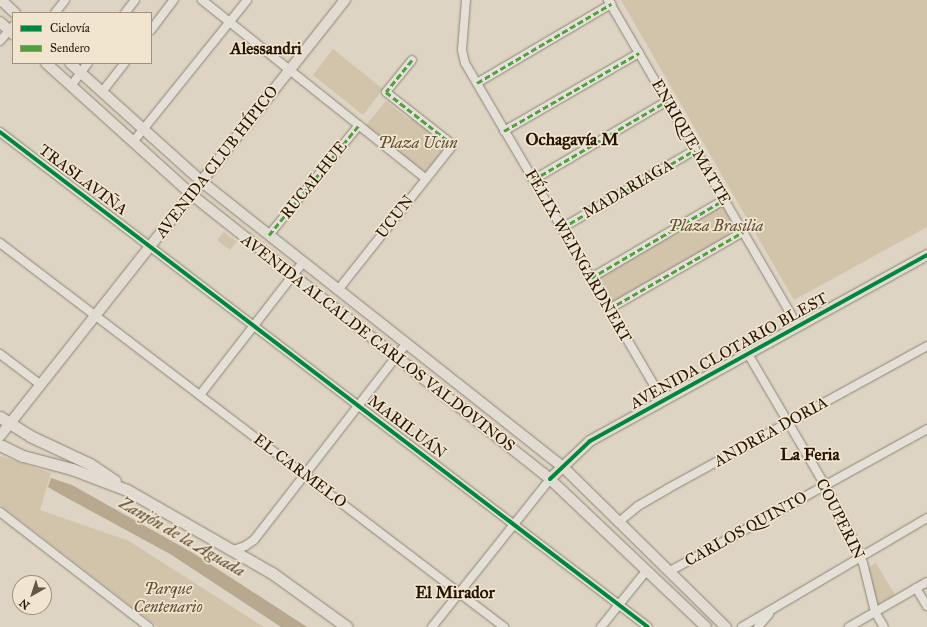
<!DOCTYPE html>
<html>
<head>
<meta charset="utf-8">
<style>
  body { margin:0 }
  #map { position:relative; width:927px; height:627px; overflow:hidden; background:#ded4c3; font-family:"IM FELL Great Primer",serif }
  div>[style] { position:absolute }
  .green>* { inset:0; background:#d2c4ab }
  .water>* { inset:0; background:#b8a88f }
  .roads { filter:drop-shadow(0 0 1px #8c8478) drop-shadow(0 0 1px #8c8478) }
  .minor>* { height:8px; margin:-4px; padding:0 4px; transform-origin:4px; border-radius:4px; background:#e5e0d7 }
  .major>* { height:10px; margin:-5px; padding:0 5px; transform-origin:5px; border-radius:5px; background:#e1dbd1 }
  .highway>* { height:11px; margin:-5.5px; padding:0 5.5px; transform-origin:5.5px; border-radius:5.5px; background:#e1dbd1 }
  .quiet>* { height:3px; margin-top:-1.5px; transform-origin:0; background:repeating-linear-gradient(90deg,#50a03c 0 6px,transparent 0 9px) }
  .cycleway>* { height:4px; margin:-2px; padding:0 2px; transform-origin:2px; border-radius:2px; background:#00873e }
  span { translate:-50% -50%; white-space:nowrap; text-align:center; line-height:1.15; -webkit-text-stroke:3.5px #f1e5d0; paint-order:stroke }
  .street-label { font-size:16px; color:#241400 }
  .park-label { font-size:16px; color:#5d4d35; font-style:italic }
  .neighbourhood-label { font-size:17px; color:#241400; font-weight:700 }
  .water-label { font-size:17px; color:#584830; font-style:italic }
  .legend { position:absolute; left:12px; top:12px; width:140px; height:52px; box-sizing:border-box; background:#f1e5d0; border:1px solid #9f917d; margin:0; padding:5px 7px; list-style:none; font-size:12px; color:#241400 }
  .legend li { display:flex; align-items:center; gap:8px; height:20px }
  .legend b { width:20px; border:1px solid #9f917d }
  .north { position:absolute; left:12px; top:575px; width:40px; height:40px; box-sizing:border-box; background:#f1e5d0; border:1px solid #9f917d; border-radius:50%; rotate:219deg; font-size:11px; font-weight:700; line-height:16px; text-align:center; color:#241400 }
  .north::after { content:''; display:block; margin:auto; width:14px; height:18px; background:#655744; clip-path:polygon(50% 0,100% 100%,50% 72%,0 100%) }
</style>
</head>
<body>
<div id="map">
  <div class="green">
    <i style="clip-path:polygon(621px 0,927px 0,927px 227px,794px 300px)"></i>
    <i style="clip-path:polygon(333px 49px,383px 89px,363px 115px,313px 75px)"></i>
    <i style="clip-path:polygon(386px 101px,410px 120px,414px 115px,450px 145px,426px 175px,365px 126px)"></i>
    <i style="clip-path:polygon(723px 203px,740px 231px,611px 305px,595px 278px)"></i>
    <i style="clip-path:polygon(224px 232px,237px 242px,230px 250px,217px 240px)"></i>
    <i style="clip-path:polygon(0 456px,51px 473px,40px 510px,129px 541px,264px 627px,158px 627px,0 505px)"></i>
    <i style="clip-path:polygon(876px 563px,895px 595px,877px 606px,869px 567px)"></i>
  </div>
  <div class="water">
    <i style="clip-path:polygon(51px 478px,72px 485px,193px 553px,307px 627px,281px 627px,170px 554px,58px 493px,48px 487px)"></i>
  </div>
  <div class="roads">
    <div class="minor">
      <i style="left:202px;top:0;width:285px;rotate:38.6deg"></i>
      <i style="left:466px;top:0;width:50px;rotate:94.6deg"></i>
      <i style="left:462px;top:50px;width:13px;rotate:77deg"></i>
      <i style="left:465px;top:63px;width:392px;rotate:59.6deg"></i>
      <i style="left:608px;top:0;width:377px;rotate:59.8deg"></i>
      <i style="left:55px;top:13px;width:16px;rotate:-52deg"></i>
      <i style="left:125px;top:13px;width:16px;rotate:-52deg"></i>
      <i style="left:151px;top:30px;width:38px;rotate:-53deg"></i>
      <i style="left:0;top:41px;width:20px;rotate:-49deg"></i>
      <i style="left:477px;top:83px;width:156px;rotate:-30.5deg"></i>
      <i style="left:71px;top:86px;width:29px;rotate:-54deg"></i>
      <i style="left:102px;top:92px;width:37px;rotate:-52deg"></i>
      <i style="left:504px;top:131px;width:156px;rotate:-30deg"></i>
      <i style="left:0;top:132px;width:815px;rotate:37.38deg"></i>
      <i style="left:133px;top:142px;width:182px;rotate:-51.2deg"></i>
      <i style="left:533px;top:180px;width:156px;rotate:-30.5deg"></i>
      <i style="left:562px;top:228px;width:154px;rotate:-30.4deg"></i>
      <i style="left:269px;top:235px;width:142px;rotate:-50.7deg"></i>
      <i style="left:0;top:243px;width:634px;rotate:37.3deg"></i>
      <i style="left:591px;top:278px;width:154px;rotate:-30.4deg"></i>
      <i style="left:338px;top:290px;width:185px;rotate:-51.6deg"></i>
      <i style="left:453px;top:145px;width:85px;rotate:-141.7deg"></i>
      <i style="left:386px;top:92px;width:41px;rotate:-50.9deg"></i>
      <i style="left:609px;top:309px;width:155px;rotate:-29.9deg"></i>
      <i style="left:0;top:354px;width:51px;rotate:37.1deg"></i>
      <i style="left:748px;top:354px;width:152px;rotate:59.6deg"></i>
      <i style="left:825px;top:485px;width:68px;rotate:63.1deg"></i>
      <i style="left:856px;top:546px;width:18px;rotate:68deg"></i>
      <i style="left:863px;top:563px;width:50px;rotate:76.2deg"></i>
      <i style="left:875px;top:612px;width:17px;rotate:59deg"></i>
      <i style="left:200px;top:395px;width:168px;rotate:-52.2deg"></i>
      <i style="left:0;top:512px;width:188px;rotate:37.7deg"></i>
      <i style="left:619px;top:522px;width:25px;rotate:-40deg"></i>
      <i style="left:638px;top:506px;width:34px;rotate:-30deg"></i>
      <i style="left:667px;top:489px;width:297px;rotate:-28.8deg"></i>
      <i style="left:233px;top:550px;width:13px;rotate:-18deg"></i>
      <i style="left:245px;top:546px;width:11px;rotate:-34deg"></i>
      <i style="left:254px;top:540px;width:248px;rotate:-52.2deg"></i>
      <i style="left:670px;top:571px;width:294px;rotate:-28.9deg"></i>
      <i style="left:916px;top:588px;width:21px;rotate:59deg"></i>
      <i style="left:432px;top:627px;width:189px;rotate:-51.4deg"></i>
      <i style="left:601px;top:627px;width:72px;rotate:-51.2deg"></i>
      <i style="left:742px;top:627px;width:215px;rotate:-30.5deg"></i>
      <i style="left:758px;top:627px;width:17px;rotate:-50deg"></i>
      <i style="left:849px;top:627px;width:90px;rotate:-30deg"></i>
    </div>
    <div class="major">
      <i style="left:1px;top:0;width:19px;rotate:43deg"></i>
      <i style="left:0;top:22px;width:18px;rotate:43deg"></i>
      <i style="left:46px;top:63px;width:197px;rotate:42.1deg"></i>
      <i style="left:192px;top:195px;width:457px;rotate:38.4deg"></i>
      <i style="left:550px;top:479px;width:215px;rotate:43.5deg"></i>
      <i style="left:70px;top:63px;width:178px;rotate:42deg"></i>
      <i style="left:202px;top:182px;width:459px;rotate:38.3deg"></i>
      <i style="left:562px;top:466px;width:230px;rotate:44.5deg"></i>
      <i style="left:0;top:436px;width:556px;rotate:-51.65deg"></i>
      <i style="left:550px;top:479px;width:55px;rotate:-43.5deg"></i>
      <i style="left:590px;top:441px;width:385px;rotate:-28.9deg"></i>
    </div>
    <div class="highway">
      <i style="left:0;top:417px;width:36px;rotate:32deg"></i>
      <i style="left:30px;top:436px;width:66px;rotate:25deg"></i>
      <i style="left:90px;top:464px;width:30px;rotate:34deg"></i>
      <i style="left:0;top:445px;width:25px;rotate:26deg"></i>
      <i style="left:23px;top:456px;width:51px;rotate:14.9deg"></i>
      <i style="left:72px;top:469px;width:59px;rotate:20.9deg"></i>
      <i style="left:127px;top:490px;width:167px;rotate:29.8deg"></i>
      <i style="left:272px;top:573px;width:92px;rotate:35.8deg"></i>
    </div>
  </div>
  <div class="quiet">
    <i style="left:412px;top:60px;width:41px;rotate:129.1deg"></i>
    <i style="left:386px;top:92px;width:85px;rotate:38.3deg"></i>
    <i style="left:477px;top:83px;width:156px;rotate:-30.5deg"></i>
    <i style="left:504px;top:131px;width:156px;rotate:-30deg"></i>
    <i style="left:533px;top:180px;width:156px;rotate:-30.5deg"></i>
    <i style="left:562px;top:228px;width:154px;rotate:-30.4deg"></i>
    <i style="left:269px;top:235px;width:142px;rotate:-50.7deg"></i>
    <i style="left:591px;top:278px;width:154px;rotate:-30.4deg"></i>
    <i style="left:609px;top:309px;width:155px;rotate:-29.9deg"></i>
  </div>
  <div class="cycleway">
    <i style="left:0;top:132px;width:815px;rotate:37.38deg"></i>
    <i style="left:550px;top:479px;width:55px;rotate:-43.5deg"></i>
    <i style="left:590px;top:441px;width:385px;rotate:-28.9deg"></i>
  </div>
  <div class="street-label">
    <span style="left:691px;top:142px;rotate:60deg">ENRIQUE MATTE</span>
    <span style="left:217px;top:162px;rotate:-52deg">AVENIDA CLUB HÍPICO</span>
    <span style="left:83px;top:180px;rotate:37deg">TRASLAVIÑA</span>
    <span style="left:314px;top:180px;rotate:-51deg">RUCALHUE</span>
    <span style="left:628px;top:189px;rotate:-30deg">MADARIAGA</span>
    <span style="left:395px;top:217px;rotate:-52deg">UCUN</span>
    <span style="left:578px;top:256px;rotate:60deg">FÉLIX WEINGARDNERT</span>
    <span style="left:378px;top:343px;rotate:38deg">AVENIDA ALCALDE CARLOS VALDOVINOS</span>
    <span style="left:729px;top:351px;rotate:-29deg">AVENIDA CLOTARIO BLEST</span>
    <span style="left:407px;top:427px;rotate:37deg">MARILUÁN</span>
    <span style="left:771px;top:432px;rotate:-29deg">ANDREA DORIA</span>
    <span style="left:300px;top:471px;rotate:37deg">EL CARMELO</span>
    <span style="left:840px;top:519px;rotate:63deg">COUPERIN</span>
    <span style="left:746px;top:529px;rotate:-29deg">CARLOS QUINTO</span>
  </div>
  <div class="park-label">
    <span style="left:418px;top:143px">Plaza Ucun</span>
    <span style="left:716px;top:226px">Plaza Brasilia</span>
    <span style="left:168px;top:598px">Parque<br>Centenario</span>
  </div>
  <div class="neighbourhood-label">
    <span style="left:266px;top:49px">Alessandri</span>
    <span style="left:572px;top:140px">Ochagavía M</span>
    <span style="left:810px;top:455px">La Feria</span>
    <span style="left:455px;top:593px">El Mirador</span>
  </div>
  <div class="water-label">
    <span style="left:182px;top:537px;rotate:30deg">Zanjón de la Aguada</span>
  </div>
  <ul class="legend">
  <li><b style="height:5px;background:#00873e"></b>Ciclovía</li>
  <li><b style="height:5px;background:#50a03c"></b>Sendero</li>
  </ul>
  <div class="north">N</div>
</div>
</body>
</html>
